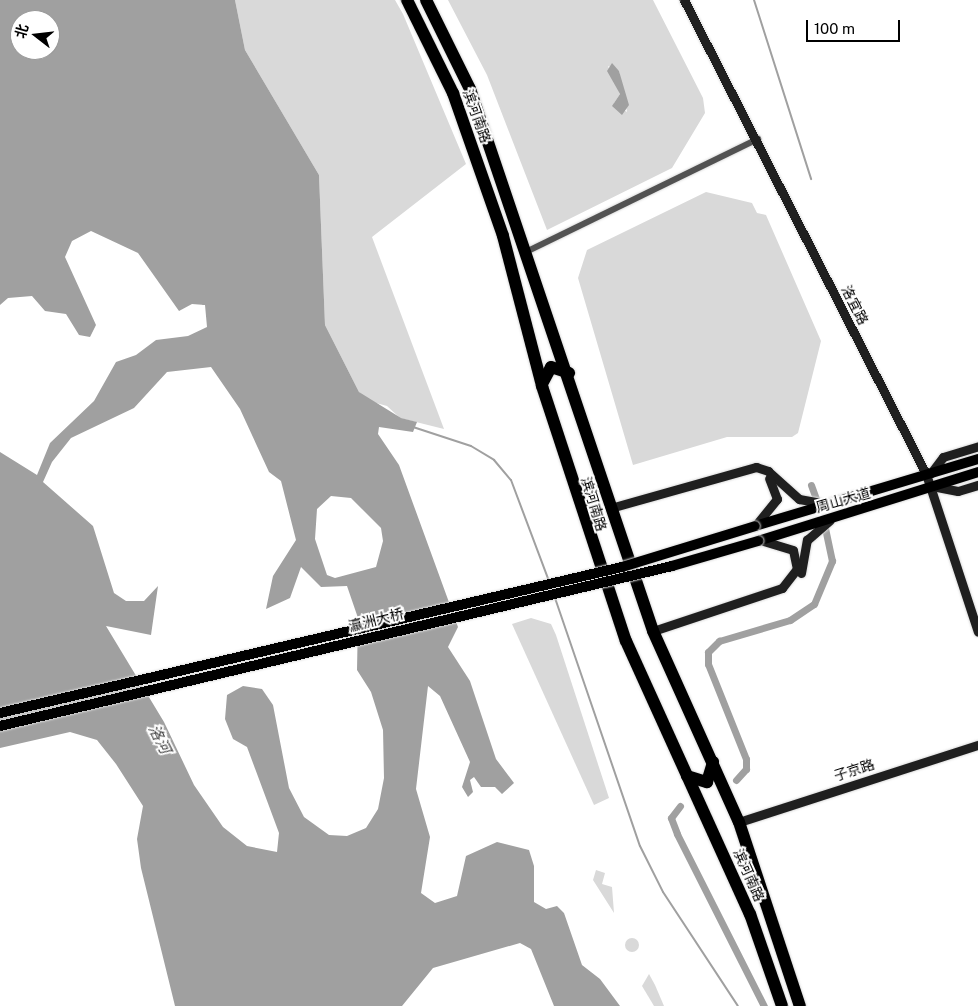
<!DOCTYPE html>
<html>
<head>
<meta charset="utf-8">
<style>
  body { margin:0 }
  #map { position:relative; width:978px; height:1006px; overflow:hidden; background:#fff; font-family:"Public Sans","Noto Sans SC",sans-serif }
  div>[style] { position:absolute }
  .green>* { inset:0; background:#d9d9d9 }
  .round { border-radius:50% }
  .water>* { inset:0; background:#a0a0a0 }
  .stream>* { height:2px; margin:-1px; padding:0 1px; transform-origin:1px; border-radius:1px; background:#a0a0a0 }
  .canal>* { height:7px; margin:-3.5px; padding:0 3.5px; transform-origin:3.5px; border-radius:3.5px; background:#a0a0a0 }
  .roads { filter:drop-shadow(0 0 1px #dbdbdb) drop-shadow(0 0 1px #dbdbdb) }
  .street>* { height:6px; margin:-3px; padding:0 3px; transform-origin:3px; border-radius:3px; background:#525252 }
  .secondary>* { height:9px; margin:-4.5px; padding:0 4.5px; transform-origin:4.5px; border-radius:4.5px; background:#1f1f1f }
  .primary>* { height:10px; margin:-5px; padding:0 5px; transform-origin:5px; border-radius:5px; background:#000 }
  .highway>* { height:12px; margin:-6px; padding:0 6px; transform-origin:6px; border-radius:6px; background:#000 }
  .bridges { filter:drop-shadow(0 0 1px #dbdbdb) drop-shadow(0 0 1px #dbdbdb) }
  .primary-bridge>* { height:10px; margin:-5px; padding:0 5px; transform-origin:5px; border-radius:5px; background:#000 }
  span { translate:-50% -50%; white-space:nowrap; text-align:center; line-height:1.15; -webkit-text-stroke:4px #fff; paint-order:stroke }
  .street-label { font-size:14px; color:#000 }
  .water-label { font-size:15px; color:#414141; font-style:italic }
  .north { position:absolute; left:10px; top:10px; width:50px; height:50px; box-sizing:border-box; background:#fff; border:1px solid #999; border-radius:50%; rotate:286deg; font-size:14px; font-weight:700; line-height:20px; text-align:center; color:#000 }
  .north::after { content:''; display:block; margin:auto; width:18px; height:22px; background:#000; clip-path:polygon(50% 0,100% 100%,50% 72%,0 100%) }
  .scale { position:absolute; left:806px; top:20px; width:94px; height:22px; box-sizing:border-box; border:2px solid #000; border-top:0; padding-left:6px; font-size:15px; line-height:18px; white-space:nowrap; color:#000; -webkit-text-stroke:4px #fff; paint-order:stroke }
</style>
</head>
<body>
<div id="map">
  <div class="green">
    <i style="clip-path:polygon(235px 0,395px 0,403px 14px,466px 164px,372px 237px,444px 429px,400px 418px,387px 406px,369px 401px,359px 392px,325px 325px,319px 175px,245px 50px)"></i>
    <i style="clip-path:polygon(evenodd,448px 0,653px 0,703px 98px,705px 113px,672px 168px,547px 230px,487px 75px,448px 0,608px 66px,619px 71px,627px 112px,614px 103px,620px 94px,608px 66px)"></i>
    <i style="clip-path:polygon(706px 192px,752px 203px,757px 213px,766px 215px,821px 341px,798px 433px,792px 437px,727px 437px,633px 465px,578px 278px,587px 250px)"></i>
    <i style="clip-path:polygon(531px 618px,551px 624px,556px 635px,609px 798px,594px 805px,512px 624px)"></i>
    <i style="clip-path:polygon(596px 870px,605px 873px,602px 884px,612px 887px,614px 913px,593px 880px)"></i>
    <i class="round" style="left:625px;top:938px;width:14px;height:14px"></i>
    <i style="clip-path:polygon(649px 974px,655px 985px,664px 1006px,654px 1006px,642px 986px)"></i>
  </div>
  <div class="water">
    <i style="clip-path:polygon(evenodd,0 0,235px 0,245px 50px,319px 175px,325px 325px,359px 392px,401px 418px,417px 422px,413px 432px,379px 427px,378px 434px,399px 465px,458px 627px,448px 647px,470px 681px,496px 759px,514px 783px,502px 794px,495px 787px,481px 787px,474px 777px,470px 780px,473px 792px,468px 797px,462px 787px,470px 762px,440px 696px,428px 686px,416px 789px,430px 837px,421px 893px,435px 903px,457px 896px,466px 856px,497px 842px,529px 850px,534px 866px,534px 902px,546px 909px,557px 906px,564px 913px,582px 965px,600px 979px,620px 1006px,554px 1006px,531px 949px,520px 943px,433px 968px,402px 1006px,175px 1006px,141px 868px,137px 839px,143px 806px,116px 764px,97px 740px,70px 732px,0 748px,0 452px,37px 475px,50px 443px,94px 401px,116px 362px,136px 355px,156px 340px,188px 336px,207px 327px,205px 305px,192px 304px,179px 311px,138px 253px,91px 231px,72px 241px,65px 257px,96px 325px,90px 337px,79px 335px,66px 314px,45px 311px,32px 296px,8px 298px,0 305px,0 0,20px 20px,50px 20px,50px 50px,20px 50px,20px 20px,0 0,211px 367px,240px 409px,269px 472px,281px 481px,296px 540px,273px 576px,266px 609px,290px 598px,301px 567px,321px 587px,347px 586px,358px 618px,357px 670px,371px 692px,383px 730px,384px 778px,378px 809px,366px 828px,347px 836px,329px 835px,304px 817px,289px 788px,273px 705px,262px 689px,243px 686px,227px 695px,225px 719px,233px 739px,247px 747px,279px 833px,277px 852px,247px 846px,223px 827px,194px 785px,164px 722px,106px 626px,151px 635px,158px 586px,144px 601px,126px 601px,114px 593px,93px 526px,43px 482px,52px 462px,71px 438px,134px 408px,167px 372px,211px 367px,0 0,331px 496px,351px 498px,381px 528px,383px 541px,376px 567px,335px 578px,327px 575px,315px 539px,317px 509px,331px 496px)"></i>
    <i style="clip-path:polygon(612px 63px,619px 71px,629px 105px,622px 115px,612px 106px,620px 94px,607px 71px)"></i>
  </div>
  <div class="stream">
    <i style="left:754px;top:0;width:188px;rotate:72.3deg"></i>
    <i style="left:413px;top:427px;width:61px;rotate:18.1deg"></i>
    <i style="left:471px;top:446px;width:27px;rotate:31deg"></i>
    <i style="left:494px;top:460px;width:26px;rotate:50deg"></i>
    <i style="left:511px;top:480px;width:108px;rotate:69.4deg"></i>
    <i style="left:555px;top:598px;width:262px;rotate:71.1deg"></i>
    <i style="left:640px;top:846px;width:51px;rotate:63.4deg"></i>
    <i style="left:663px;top:892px;width:136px;rotate:56.7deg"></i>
  </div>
  <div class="canal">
    <i style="left:811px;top:485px;width:15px;rotate:70deg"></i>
    <i style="left:736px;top:780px;width:15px;rotate:-48deg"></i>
    <i style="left:746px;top:769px;width:10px;rotate:-90deg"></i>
    <i style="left:746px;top:759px;width:102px;rotate:-111.8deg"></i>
    <i style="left:708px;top:664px;width:12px;rotate:-90deg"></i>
    <i style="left:708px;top:652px;width:16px;rotate:-45deg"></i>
    <i style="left:719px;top:641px;width:74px;rotate:-16.5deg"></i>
    <i style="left:790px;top:620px;width:29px;rotate:-34deg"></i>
    <i style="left:814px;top:604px;width:47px;rotate:-67.3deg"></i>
    <i style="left:832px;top:561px;width:35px;rotate:-102deg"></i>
    <i style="left:680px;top:806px;width:15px;rotate:127deg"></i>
    <i style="left:671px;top:818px;width:17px;rotate:69deg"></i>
    <i style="left:677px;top:834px;width:193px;rotate:63.2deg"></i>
  </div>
  <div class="roads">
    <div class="street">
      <i style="left:528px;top:251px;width:256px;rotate:-26deg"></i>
    </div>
    <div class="secondary">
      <i style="left:684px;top:0;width:532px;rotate:62.95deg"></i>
      <i style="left:926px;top:474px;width:166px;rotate:71.8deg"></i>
      <i style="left:931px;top:473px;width:20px;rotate:-53deg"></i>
      <i style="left:943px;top:457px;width:37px;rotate:-17deg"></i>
      <i style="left:937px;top:487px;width:21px;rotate:11deg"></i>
      <i style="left:958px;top:491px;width:21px;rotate:-17deg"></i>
      <i style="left:614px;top:507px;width:148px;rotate:-15.7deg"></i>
      <i style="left:756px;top:467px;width:13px;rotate:18deg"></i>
      <i style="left:768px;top:471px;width:42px;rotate:42.1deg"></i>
      <i style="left:799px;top:499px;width:28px;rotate:10deg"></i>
      <i style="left:755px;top:526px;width:35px;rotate:-51deg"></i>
      <i style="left:777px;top:499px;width:22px;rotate:-111deg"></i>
      <i style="left:801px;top:573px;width:34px;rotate:-80deg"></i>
      <i style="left:807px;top:540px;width:30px;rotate:-41deg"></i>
      <i style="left:653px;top:631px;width:136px;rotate:-18.4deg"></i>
      <i style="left:782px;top:588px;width:24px;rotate:-52deg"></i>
      <i style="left:797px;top:569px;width:19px;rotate:-102deg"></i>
      <i style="left:793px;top:550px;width:31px;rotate:-163deg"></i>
      <i style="left:739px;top:822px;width:251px;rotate:-17.9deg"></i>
    </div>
    <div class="primary">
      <i style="left:755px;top:526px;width:233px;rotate:-16.7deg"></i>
      <i style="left:758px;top:541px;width:231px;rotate:-17.4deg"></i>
    </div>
    <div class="highway">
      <i style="left:407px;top:0;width:104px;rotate:63.7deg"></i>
      <i style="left:453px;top:93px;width:151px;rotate:70.7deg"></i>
      <i style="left:503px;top:236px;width:155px;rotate:75.4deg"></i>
      <i style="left:542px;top:386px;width:268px;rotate:71.8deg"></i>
      <i style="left:626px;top:641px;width:300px;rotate:65.6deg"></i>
      <i style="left:750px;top:914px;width:97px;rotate:70.8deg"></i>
      <i style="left:426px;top:0;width:99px;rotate:63.7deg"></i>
      <i style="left:470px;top:89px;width:572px;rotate:71.34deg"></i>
      <i style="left:653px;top:631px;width:209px;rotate:65.8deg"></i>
      <i style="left:739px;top:822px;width:194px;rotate:71.7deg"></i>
      <i style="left:542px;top:384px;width:19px;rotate:-62deg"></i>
      <i style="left:551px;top:367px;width:19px;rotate:18deg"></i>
      <i style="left:687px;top:776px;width:21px;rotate:17deg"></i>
      <i style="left:707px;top:782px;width:21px;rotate:-73deg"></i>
    </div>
  </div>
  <div class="bridges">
    <div class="primary-bridge">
      <i style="left:0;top:713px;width:639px;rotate:-13.21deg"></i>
      <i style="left:622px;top:567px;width:139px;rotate:-17.1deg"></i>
      <i style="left:0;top:726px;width:691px;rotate:-13.39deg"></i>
      <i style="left:672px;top:566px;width:90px;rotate:-16.2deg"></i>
    </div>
  </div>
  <div class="street-label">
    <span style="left:477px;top:116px;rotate:70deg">滨河南路</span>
    <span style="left:855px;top:305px;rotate:63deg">洛宜路</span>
    <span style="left:843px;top:500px;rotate:-16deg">周山大道</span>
    <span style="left:594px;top:504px;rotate:73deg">滨河南路</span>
    <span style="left:376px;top:620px;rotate:-14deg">瀛洲大桥</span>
    <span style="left:854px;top:770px;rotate:-18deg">子京路</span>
    <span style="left:749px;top:875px;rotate:66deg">滨河南路</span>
  </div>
  <div class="water-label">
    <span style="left:160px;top:739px;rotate:63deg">洛河</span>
  </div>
  <div class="north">北</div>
  <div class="scale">100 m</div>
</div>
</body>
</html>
